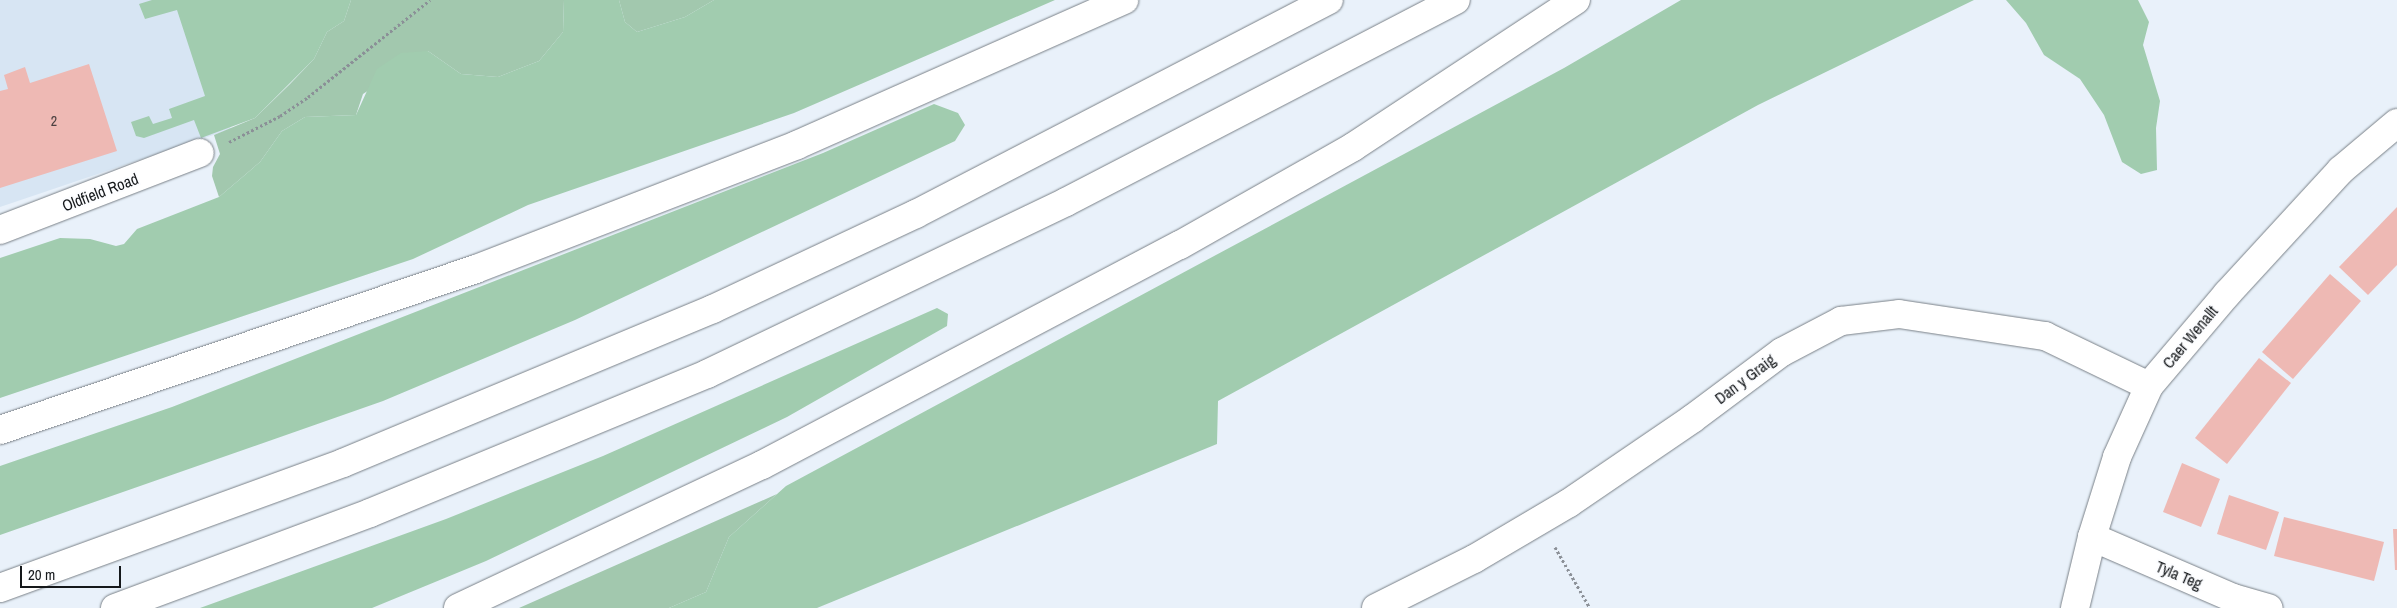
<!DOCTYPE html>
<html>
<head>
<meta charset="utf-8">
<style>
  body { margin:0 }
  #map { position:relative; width:2397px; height:608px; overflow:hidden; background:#e9f1fa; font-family:"Archivo Narrow",sans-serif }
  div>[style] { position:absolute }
  .built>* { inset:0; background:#d7e5f3 }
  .green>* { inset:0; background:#a2c8ae }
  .forest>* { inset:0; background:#a1ccaf }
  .building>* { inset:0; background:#eeb9b4 }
  .path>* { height:3px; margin-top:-1.5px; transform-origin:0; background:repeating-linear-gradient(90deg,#8b9097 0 2.5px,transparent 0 5px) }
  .roads { filter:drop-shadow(0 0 1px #798087) drop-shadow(0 0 1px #798087) }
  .minor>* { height:28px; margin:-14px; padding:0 14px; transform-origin:14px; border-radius:14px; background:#fff }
  .highway>* { height:28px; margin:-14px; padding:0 14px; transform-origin:14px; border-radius:14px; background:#fff }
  span { translate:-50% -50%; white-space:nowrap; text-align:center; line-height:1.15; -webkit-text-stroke:4px #fcfdff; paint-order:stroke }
  .number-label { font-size:14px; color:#4b4041 }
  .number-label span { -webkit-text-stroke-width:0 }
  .street-label { font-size:16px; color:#15181b }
  .scale { position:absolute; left:20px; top:566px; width:101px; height:22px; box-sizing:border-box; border:2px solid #15181b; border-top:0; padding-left:6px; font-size:15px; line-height:18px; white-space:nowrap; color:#15181b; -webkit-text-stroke:4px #fcfdff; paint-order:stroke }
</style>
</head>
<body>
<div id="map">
  <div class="built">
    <i style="clip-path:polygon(0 0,186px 0,231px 129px,0 207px)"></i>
  </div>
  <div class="green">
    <i style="clip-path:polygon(351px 0,564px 0,563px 32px,539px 61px,498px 77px,461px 74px,428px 51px,363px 94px,356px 115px,305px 117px,282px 131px,260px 162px,219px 197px,212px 176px,213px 167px,220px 154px,214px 135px,255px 118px,290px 84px,314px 59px,327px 32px,344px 21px)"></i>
    <i style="clip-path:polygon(619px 0,714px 0,685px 17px,637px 32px,625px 22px)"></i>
    <i style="clip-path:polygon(777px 494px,729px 537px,706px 592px,669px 608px,519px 608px)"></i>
  </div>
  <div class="forest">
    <i style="clip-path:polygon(152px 0,351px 0,344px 21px,327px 32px,314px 59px,255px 118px,201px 138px,194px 120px,144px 138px,136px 136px,131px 122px,149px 116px,153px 124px,172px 118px,169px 109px,205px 96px,177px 10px,145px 19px,139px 4px)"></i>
    <i style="clip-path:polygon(564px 0,619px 0,625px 22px,637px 32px,685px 17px,714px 0,1055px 0,794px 113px,528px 205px,413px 259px,0 398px,0 258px,60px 238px,90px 239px,116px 246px,124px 244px,137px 229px,219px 197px,260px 162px,282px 131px,305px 117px,356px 115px,377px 69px,401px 53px,428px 51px,461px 74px,498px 77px,539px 61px,563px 32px)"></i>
    <i style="clip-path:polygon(1681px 0,1974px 0,1758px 105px,1218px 401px,1217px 444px,817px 608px,669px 608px,706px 592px,729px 537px,786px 486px,1564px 68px)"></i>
    <i style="clip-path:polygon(2006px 0,2138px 0,2149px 22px,2143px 45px,2160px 101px,2156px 128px,2157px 170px,2141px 174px,2122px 162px,2104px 115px,2080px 79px,2044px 55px,2026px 23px)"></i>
    <i style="clip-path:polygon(934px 104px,958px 113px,965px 125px,955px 141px,575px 320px,383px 401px,0 535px,0 466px,172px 407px,823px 153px)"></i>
    <i style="clip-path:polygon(937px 308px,948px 314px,947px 326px,787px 417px,486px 561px,372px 608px,200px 608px,446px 519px,603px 456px)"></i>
  </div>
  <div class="building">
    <i style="clip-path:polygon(89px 64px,117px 151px,0 188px,0 91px,8px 89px,4px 75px,25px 67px,30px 83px)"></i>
    <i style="clip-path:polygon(2397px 207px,2397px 265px,2368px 295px,2339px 267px)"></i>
    <i style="clip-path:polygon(2330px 274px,2361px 301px,2293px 379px,2262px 352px)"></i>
    <i style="clip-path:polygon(2259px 358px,2291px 383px,2227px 464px,2195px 438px)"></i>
    <i style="clip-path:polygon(2182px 463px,2220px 479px,2201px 527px,2163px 512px)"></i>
    <i style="clip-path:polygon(2229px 495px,2279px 512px,2266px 550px,2217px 534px)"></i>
    <i style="clip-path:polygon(2284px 517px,2384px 542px,2374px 581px,2274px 556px)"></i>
    <i style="clip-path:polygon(2393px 529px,2397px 529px,2397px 570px,2395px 570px)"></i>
  </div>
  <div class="path">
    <i style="left:229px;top:142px;width:57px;rotate:-27deg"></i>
    <i style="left:280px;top:116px;width:34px;rotate:-34deg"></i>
    <i style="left:308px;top:97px;width:156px;rotate:-38.5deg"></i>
    <i style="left:1555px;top:547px;width:70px;rotate:60.2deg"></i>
  </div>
  <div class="roads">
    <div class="minor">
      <i style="left:0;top:230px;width:214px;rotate:-21.1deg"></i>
      <i style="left:2092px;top:537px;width:154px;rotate:23.4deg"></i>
      <i style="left:2233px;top:598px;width:37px;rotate:16deg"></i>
      <i style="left:1376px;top:608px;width:110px;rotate:-26.6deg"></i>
      <i style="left:1474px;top:559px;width:110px;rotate:-30.5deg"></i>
      <i style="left:1569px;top:503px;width:149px;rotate:-34.3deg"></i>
      <i style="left:1692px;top:419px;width:112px;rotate:-36.7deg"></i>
      <i style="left:1782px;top:352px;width:67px;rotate:-27.7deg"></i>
      <i style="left:1841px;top:321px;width:58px;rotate:-6.9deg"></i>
      <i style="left:1899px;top:314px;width:148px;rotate:8.6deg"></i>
      <i style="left:2045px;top:336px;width:115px;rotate:25.7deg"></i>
      <i style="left:2075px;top:608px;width:73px;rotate:-76.5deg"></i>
      <i style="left:2092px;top:537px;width:84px;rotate:-72.6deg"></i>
      <i style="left:2117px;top:457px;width:78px;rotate:-65.7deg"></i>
      <i style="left:2149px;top:386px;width:121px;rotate:-49.7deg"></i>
      <i style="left:2227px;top:294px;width:168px;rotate:-47.4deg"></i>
      <i style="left:2341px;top:170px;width:73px;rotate:-40deg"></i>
    </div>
    <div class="highway">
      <i style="left:0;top:430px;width:502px;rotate:-18.69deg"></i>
      <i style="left:476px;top:269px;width:344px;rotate:-21.1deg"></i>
      <i style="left:797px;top:145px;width:358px;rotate:-23.9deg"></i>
      <i style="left:0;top:588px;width:365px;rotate:-20deg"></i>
      <i style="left:343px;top:463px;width:401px;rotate:-22.6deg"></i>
      <i style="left:713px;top:309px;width:224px;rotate:-25.1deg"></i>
      <i style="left:916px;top:214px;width:465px;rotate:-27.4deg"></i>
      <i style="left:115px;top:608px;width:272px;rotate:-20.4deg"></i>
      <i style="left:370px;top:513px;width:365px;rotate:-22.4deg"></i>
      <i style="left:707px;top:374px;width:398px;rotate:-25.6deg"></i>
      <i style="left:1066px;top:202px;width:439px;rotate:-27.4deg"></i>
      <i style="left:458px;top:608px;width:336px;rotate:-25.2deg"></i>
      <i style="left:762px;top:465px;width:472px;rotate:-27.8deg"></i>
      <i style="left:1180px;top:245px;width:199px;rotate:-29.5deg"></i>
      <i style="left:1353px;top:147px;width:267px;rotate:-33.4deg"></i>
    </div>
  </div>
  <div class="number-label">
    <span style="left:54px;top:121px">2</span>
  </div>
  <div class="street-label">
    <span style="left:100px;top:192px;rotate:-21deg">Oldfield Road</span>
    <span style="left:2190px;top:337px;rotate:-50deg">Caer Wenallt</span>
    <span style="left:1745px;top:379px;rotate:-37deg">Dan y Graig</span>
    <span style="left:2179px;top:575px;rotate:23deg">Tyla Teg</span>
  </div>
  <div class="scale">20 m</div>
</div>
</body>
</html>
